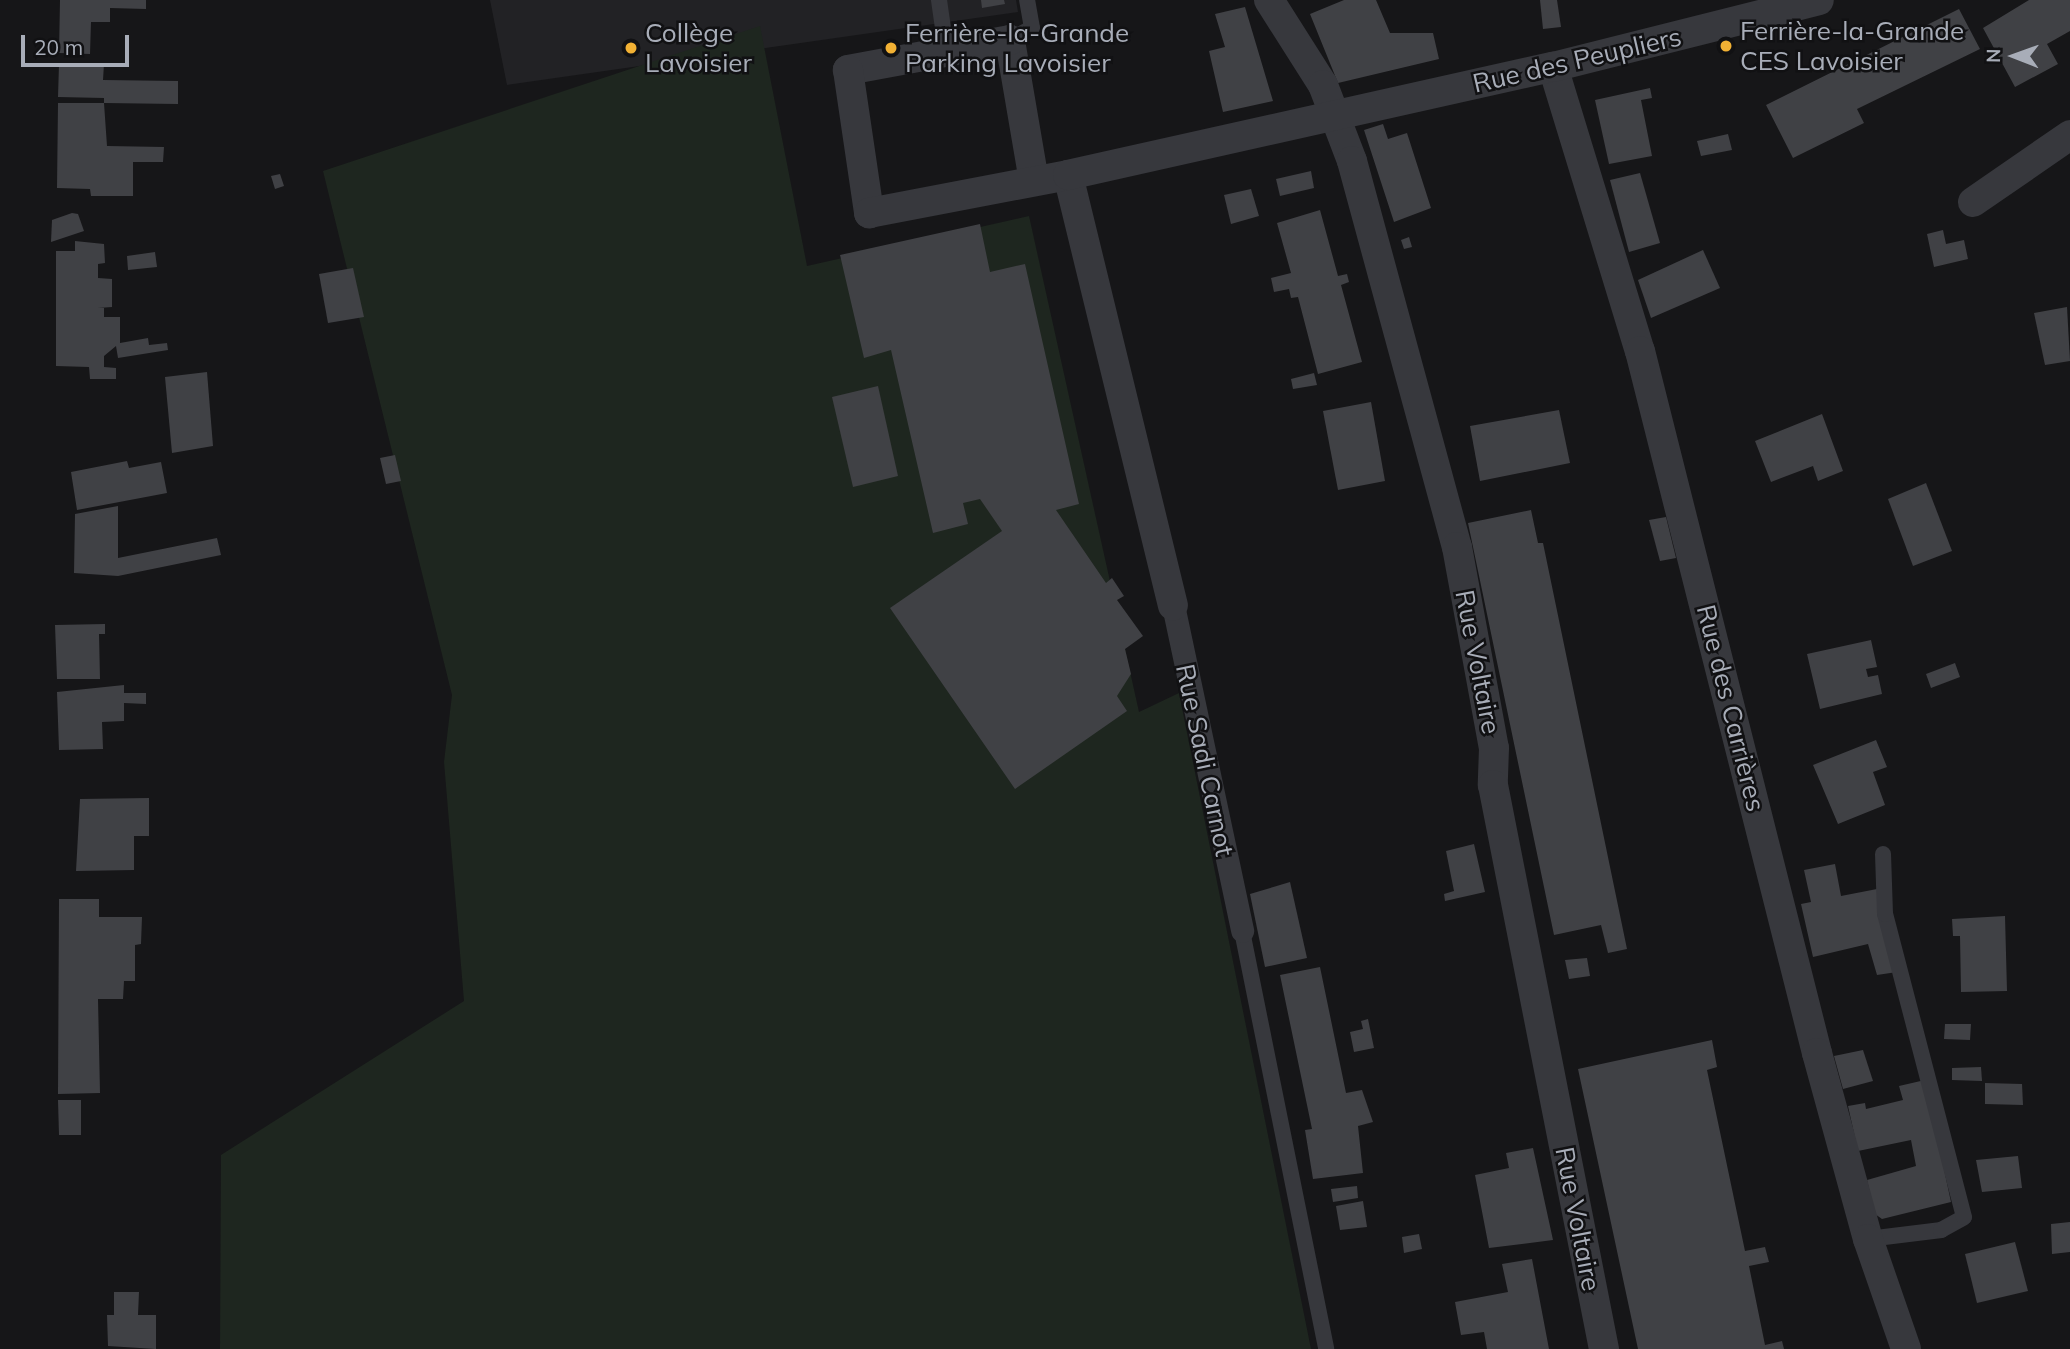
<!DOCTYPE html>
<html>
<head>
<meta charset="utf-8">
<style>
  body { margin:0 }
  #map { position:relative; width:2070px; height:1349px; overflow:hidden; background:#161618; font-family:Mulish,sans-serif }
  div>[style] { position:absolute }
  .built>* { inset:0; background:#222225 }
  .green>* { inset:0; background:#1e261f }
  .building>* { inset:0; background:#404145 }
  .service>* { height:16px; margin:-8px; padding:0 8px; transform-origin:8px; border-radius:8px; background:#37383d }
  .pedestrian>* { height:23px; margin:-11.5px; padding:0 11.5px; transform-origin:11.5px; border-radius:11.5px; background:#37383d }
  .minor>* { height:30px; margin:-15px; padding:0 15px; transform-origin:15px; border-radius:15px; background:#37383d }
  .dots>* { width:19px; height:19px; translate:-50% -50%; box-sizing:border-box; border:4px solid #111113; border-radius:50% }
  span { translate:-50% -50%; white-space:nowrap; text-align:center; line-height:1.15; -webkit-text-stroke:5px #111113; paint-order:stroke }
  .poi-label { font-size:26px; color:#a8adb8 }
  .left { translate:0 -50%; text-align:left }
  .street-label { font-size:26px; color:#a8adb8 }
  .north { position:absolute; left:1979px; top:21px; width:70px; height:70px; -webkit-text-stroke:5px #111113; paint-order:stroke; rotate:271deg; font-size:19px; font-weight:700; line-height:28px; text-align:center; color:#a8adb8 }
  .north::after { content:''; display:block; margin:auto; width:24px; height:32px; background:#a8adb8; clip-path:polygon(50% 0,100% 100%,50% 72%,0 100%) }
  .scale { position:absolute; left:21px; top:35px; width:108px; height:32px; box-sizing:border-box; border:4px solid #a8adb8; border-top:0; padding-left:9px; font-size:21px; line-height:24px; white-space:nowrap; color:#a8adb8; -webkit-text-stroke:5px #111113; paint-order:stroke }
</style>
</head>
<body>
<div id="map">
  <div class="built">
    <i style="clip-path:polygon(490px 0,1016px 0,1018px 12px,507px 85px)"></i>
  </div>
  <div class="green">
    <i style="clip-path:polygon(760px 26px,807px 266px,1029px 216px,1139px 712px,1179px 693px,1311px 1349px,220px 1349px,221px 1155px,464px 1001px,444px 762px,452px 695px,323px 171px)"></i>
  </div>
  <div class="building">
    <i style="clip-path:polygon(60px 0,146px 0,146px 9px,110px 8px,110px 22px,91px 22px,90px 54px,59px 53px)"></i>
    <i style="clip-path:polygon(981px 0,1004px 0,1005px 4px,982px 8px)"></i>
    <i style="clip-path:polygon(1344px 0,1376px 0,1390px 33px,1433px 33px,1439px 59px,1338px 83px,1310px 14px)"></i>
    <i style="clip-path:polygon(1540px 0,1557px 0,1561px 27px,1543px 29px)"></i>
    <i style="clip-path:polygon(2029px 0,2070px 0,2070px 31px,2047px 44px,2058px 64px,2015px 87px,1983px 28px)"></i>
    <i style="clip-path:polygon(1245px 7px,1273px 101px,1223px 112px,1209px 51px,1225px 47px,1215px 14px)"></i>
    <i style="clip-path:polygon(1959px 9px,1980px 49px,1857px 109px,1864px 123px,1793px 158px,1766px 105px)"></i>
    <i style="clip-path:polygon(59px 64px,104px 64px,103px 80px,178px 81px,178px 104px,104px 103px,107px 146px,164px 147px,163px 162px,133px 162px,133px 196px,91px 196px,90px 189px,57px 188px,58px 103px,104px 103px,104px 98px,58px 97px)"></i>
    <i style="clip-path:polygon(1650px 88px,1652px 98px,1641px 100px,1652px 156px,1609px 164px,1595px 100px)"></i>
    <i style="clip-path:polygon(1383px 124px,1388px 139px,1407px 133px,1431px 208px,1394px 222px,1364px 130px)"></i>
    <i style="clip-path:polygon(1728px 134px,1732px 150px,1701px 156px,1697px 141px)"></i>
    <i style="clip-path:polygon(1311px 171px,1314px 188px,1280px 196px,1276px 179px)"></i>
    <i style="clip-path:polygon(1640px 173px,1660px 243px,1629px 252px,1610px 180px)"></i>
    <i style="clip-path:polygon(280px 174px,284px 186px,275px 189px,271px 176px)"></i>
    <i style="clip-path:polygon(1251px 189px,1259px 216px,1231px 224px,1224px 195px)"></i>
    <i style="clip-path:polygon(1320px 210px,1338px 276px,1347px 274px,1349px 282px,1341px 285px,1362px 362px,1318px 374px,1298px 297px,1291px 298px,1289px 289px,1274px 292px,1271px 278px,1291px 273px,1277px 223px)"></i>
    <i style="clip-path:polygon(72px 213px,78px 214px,84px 231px,51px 242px,52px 220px)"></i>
    <i style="clip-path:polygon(980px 224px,990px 272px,1025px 264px,1079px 504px,1056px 510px,1106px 583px,1112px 578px,1124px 596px,1117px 600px,1143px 636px,1125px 649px,1131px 674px,1117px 696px,1127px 711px,1015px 789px,890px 608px,1002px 531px,980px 499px,963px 503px,968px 524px,933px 533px,891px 350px,864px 358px,840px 255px)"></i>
    <i style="clip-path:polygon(1943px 230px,1946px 244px,1964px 240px,1968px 259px,1934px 267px,1927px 234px)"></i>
    <i style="clip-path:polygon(1409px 237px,1412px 247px,1404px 249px,1401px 240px)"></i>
    <i style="clip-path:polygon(75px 241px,104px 244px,105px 263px,98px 264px,98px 278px,112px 279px,112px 307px,98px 308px,104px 308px,104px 317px,120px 317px,120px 343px,148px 338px,149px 345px,167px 343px,168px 350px,118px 358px,116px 346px,104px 356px,104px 367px,116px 368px,116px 379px,90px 379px,89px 367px,56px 366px,56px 251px,75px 251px)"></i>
    <i style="clip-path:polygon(1703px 250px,1720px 288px,1651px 318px,1638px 280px)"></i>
    <i style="clip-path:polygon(155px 252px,157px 267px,128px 270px,127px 256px)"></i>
    <i style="clip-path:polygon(353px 268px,364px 317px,328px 323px,319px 274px)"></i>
    <i style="clip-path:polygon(2067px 307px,2070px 361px,2045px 365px,2034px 313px)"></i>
    <i style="clip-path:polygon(207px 372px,213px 446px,172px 453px,165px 377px)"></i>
    <i style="clip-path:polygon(1314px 373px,1317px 385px,1293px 389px,1291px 379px)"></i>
    <i style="clip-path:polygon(878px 386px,898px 476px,853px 487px,832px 397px)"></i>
    <i style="clip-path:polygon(1371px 402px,1385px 481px,1338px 490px,1323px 411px)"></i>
    <i style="clip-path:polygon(1559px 410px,1570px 463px,1480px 481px,1470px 426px)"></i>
    <i style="clip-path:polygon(1822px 414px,1843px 471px,1818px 481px,1813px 466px,1771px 482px,1755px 441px)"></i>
    <i style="clip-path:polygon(395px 455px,401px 481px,386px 484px,380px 458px)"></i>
    <i style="clip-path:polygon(127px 461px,129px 468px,161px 462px,167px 493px,77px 510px,71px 472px)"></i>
    <i style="clip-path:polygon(1926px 483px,1952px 551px,1913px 566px,1888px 499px)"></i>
    <i style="clip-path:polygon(118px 506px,118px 558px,217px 538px,221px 555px,118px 576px,74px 573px,75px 514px)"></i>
    <i style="clip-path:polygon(1531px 510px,1538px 543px,1543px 543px,1627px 949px,1608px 953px,1601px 925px,1554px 935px,1468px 523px)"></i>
    <i style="clip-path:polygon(1666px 517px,1676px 558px,1660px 561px,1649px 520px)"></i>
    <i style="clip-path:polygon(105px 624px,105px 634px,99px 634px,100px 679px,57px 679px,55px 625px)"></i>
    <i style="clip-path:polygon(1871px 640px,1877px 667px,1866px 669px,1868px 677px,1878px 675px,1882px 694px,1820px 709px,1807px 654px)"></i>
    <i style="clip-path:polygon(1955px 663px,1960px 677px,1931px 688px,1926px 674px)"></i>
    <i style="clip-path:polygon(124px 685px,124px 693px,146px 693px,146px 704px,124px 703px,124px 721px,102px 722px,103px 749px,59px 750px,57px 692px)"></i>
    <i style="clip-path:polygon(1876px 740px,1887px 767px,1873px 772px,1885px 805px,1838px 824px,1813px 765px)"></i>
    <i style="clip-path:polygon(149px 798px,149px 836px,134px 836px,134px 870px,76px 871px,80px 799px)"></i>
    <i style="clip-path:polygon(1474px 844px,1485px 892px,1445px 901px,1444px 894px,1454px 891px,1446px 851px)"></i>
    <i style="clip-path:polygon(1835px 864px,1841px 896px,1877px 889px,1897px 972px,1877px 975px,1868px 944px,1813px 957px,1801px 904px,1811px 902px,1804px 870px)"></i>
    <i style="clip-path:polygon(1290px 882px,1307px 958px,1265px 967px,1250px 894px)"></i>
    <i style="clip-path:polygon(59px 899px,99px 899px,99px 917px,142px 917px,141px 944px,135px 945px,135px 981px,124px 981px,123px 999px,98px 999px,100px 1093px,58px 1094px)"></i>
    <i style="clip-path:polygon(2005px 916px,2007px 991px,1961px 992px,1960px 936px,1953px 936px,1952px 919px)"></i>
    <i style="clip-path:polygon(1587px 958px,1590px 976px,1569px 979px,1565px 960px)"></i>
    <i style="clip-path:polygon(1320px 967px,1346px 1093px,1362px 1090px,1373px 1122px,1358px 1126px,1363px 1173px,1313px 1179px,1305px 1130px,1312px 1129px,1280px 975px)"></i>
    <i style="clip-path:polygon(1368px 1019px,1374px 1048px,1354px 1052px,1350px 1032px,1363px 1029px,1361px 1021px)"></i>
    <i style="clip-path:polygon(1945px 1024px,1971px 1024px,1970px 1040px,1944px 1039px)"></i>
    <i style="clip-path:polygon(1712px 1040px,1717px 1067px,1707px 1070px,1745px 1251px,1765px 1247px,1769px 1262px,1749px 1266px,1765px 1345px,1782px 1341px,1784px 1349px,1638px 1349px,1578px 1069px)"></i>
    <i style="clip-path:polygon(1863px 1050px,1873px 1081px,1843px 1089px,1834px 1056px)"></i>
    <i style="clip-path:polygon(1981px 1067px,1982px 1081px,1952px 1080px,1952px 1068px)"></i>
    <i style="clip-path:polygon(1925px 1080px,1951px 1202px,1882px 1219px,1875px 1214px,1867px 1180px,1916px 1166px,1911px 1140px,1858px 1151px,1848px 1106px,1865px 1103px,1866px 1109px,1903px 1100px,1899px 1086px)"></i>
    <i style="clip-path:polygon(1985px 1083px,2022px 1084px,2023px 1105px,1985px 1104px)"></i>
    <i style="clip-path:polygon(58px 1100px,81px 1100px,81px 1135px,59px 1135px)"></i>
    <i style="clip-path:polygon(1533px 1148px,1553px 1240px,1489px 1248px,1475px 1175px,1509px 1168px,1506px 1153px)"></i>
    <i style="clip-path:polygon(2018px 1156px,2022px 1188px,1982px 1192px,1976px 1160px)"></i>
    <i style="clip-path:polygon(1357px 1186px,1358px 1198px,1333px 1202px,1331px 1189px)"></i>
    <i style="clip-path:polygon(1363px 1201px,1367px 1227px,1340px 1230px,1336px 1206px)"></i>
    <i style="clip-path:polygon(2070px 1222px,2070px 1252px,2052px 1254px,2051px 1224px)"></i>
    <i style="clip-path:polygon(1419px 1234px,1422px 1249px,1404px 1253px,1402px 1237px)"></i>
    <i style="clip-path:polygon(2015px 1242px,2028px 1291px,1977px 1303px,1965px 1254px)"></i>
    <i style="clip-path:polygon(1532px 1259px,1549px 1349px,1487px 1349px,1484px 1332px,1461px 1335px,1455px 1302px,1508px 1292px,1502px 1264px)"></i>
    <i style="clip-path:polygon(114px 1292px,139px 1292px,138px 1315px,156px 1315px,156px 1349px,108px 1346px,107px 1315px,114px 1315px)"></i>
  </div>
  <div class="service">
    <i style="left:939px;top:0;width:49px;rotate:81.9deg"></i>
    <i style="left:1010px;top:40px;width:25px;rotate:-29deg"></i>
    <i style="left:1032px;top:28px;width:28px;rotate:-100deg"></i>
    <i style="left:1242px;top:931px;width:426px;rotate:78.6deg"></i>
    <i style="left:1868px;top:1239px;width:74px;rotate:-7deg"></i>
    <i style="left:1941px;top:1230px;width:26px;rotate:-29deg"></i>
    <i style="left:1964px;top:1217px;width:313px;rotate:-104.6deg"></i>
    <i style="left:1885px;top:914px;width:60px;rotate:-91.9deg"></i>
  </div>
  <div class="pedestrian">
    <i style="left:1173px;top:605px;width:333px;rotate:78deg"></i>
  </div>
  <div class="minor">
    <i style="left:1269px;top:0;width:101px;rotate:57.6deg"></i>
    <i style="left:1323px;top:85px;width:81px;rotate:69.1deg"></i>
    <i style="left:1352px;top:161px;width:400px;rotate:74.8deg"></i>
    <i style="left:1457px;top:547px;width:204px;rotate:79.6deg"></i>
    <i style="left:1494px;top:748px;width:37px;rotate:92deg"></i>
    <i style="left:1493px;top:785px;width:575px;rotate:78.87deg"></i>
    <i style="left:1553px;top:67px;width:297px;rotate:73deg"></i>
    <i style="left:1640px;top:351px;width:724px;rotate:75.85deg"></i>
    <i style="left:1817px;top:1053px;width:193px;rotate:74.7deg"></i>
    <i style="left:1868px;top:1239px;width:116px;rotate:70.9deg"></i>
    <i style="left:1068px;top:175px;width:443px;rotate:76.3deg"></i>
    <i style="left:1034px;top:181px;width:143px;rotate:-99.7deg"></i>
    <i style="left:1010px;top:40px;width:165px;rotate:169.5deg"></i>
    <i style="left:848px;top:70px;width:145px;rotate:81.6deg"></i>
    <i style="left:869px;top:213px;width:203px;rotate:-10.8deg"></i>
    <i style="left:1068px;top:175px;width:497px;rotate:-12.6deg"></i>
    <i style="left:1553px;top:67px;width:274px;rotate:-14.1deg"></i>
    <i style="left:1973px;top:202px;width:118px;rotate:-34.6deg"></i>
  </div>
  <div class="dots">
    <i style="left:1726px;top:46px;background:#f2b134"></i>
    <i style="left:631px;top:48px;background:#f2b134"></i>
    <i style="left:891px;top:48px;background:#f2b134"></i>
  </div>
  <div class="poi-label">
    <span class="left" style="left:1740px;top:46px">Ferrière-la-Grande<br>CES Lavoisier</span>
    <span class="left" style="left:645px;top:48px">Collège<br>Lavoisier</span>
    <span class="left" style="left:905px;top:48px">Ferrière-la-Grande<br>Parking Lavoisier</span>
  </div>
  <div class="street-label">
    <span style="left:1577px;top:60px;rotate:-13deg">Rue des Peupliers</span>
    <span style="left:1478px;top:662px;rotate:79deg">Rue Voltaire</span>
    <span style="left:1731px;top:708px;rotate:76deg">Rue des Carrières</span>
    <span style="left:1205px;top:760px;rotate:78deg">Rue Sadi Carnot</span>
    <span style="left:1578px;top:1219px;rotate:79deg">Rue Voltaire</span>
  </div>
  <div class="north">N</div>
  <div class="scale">20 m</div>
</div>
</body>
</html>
